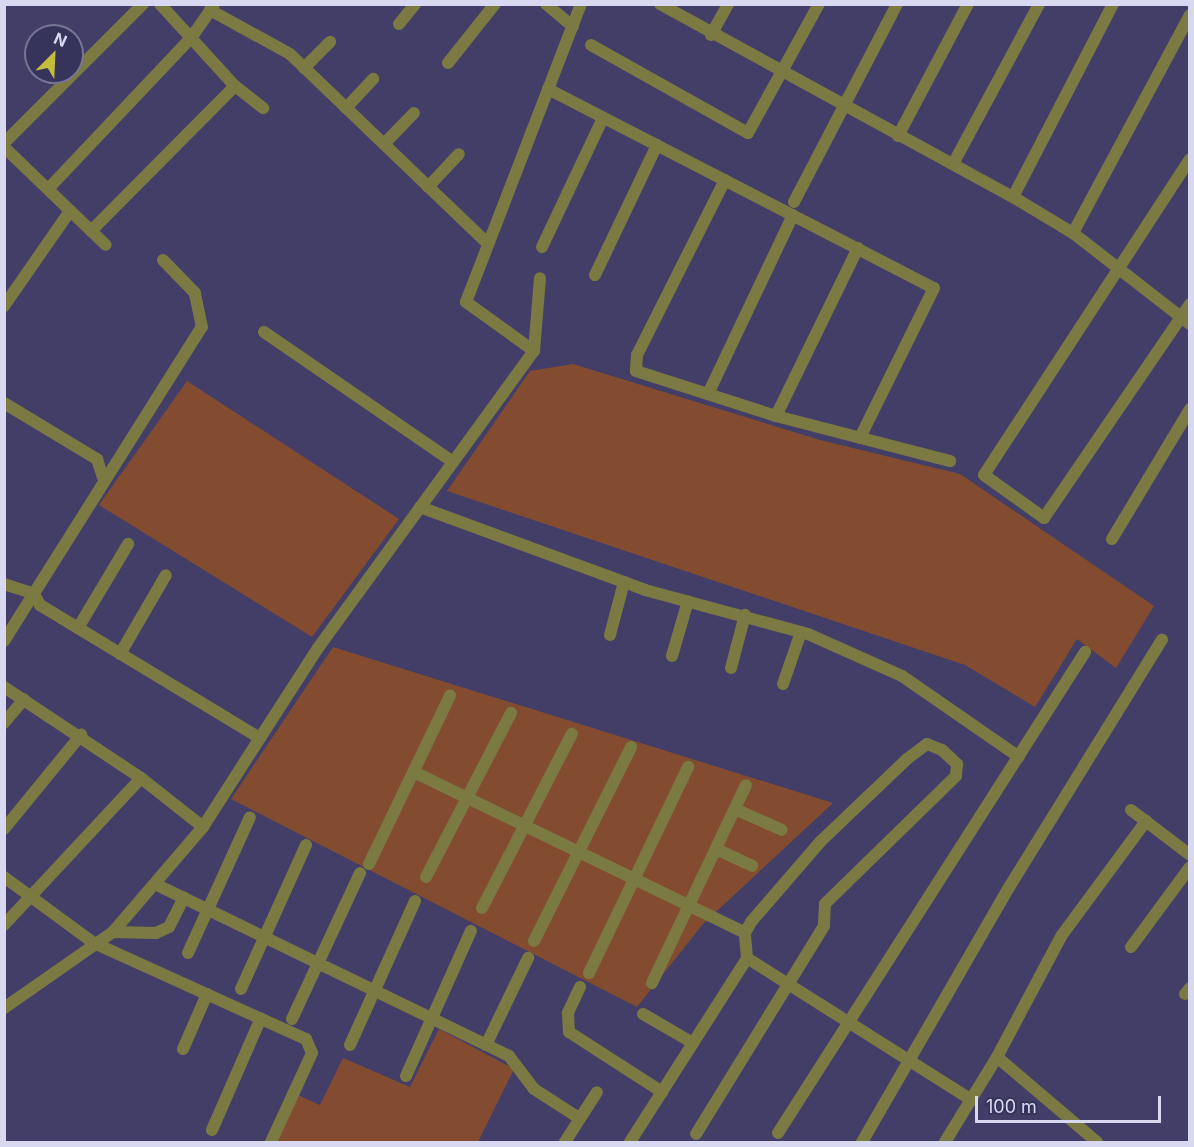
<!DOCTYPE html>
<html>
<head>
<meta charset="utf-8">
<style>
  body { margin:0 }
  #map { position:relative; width:1194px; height:1147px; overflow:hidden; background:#423e67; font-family:Inter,sans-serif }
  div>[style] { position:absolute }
  .green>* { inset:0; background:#834c31 }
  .street>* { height:12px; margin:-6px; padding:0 6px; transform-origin:6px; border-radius:6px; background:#7c7a43 }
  span { translate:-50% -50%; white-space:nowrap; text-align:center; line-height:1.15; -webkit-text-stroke:6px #37345b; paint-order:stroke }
  .frame { position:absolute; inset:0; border:6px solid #d8d8f0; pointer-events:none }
  .north { position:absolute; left:24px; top:24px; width:60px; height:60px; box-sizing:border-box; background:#37345b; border:2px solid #777697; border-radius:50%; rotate:24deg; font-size:16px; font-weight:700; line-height:24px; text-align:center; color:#d8d8f0 }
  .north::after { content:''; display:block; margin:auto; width:21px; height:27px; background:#c3bd3e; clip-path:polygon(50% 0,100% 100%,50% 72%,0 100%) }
  .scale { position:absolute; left:975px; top:1096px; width:186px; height:27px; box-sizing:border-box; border:3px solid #d8d8f0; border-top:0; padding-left:8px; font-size:18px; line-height:21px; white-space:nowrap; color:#d8d8f0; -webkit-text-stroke:4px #37345b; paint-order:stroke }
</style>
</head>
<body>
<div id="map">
  <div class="green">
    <i style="clip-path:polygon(573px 364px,820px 440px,960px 474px,1154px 606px,1116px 668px,1077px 639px,1035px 707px,965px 665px,447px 491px,530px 371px)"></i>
    <i style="clip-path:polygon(187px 381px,399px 519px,312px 637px,99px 505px)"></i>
    <i style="clip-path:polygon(333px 647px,833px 803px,703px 924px,637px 1007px,231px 799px)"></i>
    <i style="clip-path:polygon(439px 1029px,514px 1069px,478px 1142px,275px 1142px,298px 1095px,320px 1105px,343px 1058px,410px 1087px)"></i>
  </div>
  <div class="street">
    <i style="left:160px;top:4px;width:111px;rotate:47.6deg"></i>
    <i style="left:235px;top:86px;width:36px;rotate:38deg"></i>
    <i style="left:546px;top:4px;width:35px;rotate:40deg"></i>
    <i style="left:660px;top:4px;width:402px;rotate:28.7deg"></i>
    <i style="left:1013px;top:197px;width:70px;rotate:31deg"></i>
    <i style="left:1073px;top:233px;width:148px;rotate:37.9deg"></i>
    <i style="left:210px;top:10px;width:91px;rotate:28.8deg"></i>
    <i style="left:290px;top:54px;width:274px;rotate:43.8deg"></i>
    <i style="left:399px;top:24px;width:26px;rotate:-51deg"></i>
    <i style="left:711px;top:35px;width:35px;rotate:-61deg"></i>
    <i style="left:591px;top:45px;width:180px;rotate:29.3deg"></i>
    <i style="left:748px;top:133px;width:147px;rotate:-61.2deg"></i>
    <i style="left:448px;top:63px;width:75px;rotate:-51.5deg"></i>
    <i style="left:304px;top:68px;width:37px;rotate:-45deg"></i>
    <i style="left:548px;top:89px;width:434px;rotate:27.3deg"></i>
    <i style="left:934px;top:288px;width:167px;rotate:116.3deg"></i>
    <i style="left:346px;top:108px;width:40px;rotate:-47deg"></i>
    <i style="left:898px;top:136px;width:149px;rotate:-62.1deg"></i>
    <i style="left:4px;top:143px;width:197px;rotate:-45deg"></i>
    <i style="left:384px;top:144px;width:43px;rotate:-45.9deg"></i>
    <i style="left:4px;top:147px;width:141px;rotate:43.9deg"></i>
    <i style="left:1190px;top:159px;width:377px;rotate:123.1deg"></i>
    <i style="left:984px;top:475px;width:74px;rotate:35.6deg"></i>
    <i style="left:1044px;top:518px;width:259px;rotate:-55.7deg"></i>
    <i style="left:953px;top:164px;width:182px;rotate:-61.7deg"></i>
    <i style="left:725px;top:180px;width:196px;rotate:116.7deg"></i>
    <i style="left:637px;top:355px;width:16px;rotate:94deg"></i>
    <i style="left:636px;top:371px;width:147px;rotate:17.8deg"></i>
    <i style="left:776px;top:416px;width:180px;rotate:14.5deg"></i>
    <i style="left:428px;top:187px;width:45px;rotate:-46.8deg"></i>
    <i style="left:49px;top:188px;width:207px;rotate:-46.6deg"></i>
    <i style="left:191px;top:38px;width:39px;rotate:-55deg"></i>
    <i style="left:1013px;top:197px;width:217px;rotate:-62.6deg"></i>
    <i style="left:794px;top:202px;width:223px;rotate:-62.5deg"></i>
    <i style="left:91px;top:231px;width:204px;rotate:-45.2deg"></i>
    <i style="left:1073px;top:233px;width:247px;rotate:-61.8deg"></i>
    <i style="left:542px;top:247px;width:143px;rotate:-64.7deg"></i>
    <i style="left:595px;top:275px;width:144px;rotate:-64.5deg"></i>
    <i style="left:4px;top:306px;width:116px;rotate:-55.2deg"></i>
    <i style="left:264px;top:332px;width:229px;rotate:34.5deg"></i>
    <i style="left:534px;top:351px;width:73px;rotate:-85.3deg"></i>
    <i style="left:708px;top:394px;width:198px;rotate:-64.6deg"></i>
    <i style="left:4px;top:403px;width:109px;rotate:31.1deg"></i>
    <i style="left:97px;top:459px;width:19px;rotate:72deg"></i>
    <i style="left:776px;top:416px;width:187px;rotate:-64deg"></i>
    <i style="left:420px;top:507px;width:240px;rotate:20.2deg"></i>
    <i style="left:645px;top:590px;width:169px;rotate:15.1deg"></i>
    <i style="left:808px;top:634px;width:103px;rotate:24.1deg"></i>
    <i style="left:902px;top:676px;width:142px;rotate:34.7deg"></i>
    <i style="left:1112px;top:539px;width:152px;rotate:-59deg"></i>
    <i style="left:4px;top:584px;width:32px;rotate:18deg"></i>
    <i style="left:34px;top:594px;width:13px;rotate:61deg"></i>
    <i style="left:40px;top:605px;width:257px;rotate:31.2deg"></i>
    <i style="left:260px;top:738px;width:107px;rotate:-57.2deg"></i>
    <i style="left:318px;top:648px;width:367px;rotate:-54deg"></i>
    <i style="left:534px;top:351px;width:84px;rotate:-144.2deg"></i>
    <i style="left:466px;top:302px;width:319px;rotate:-68.9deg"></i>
    <i style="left:78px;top:628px;width:98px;rotate:-59.2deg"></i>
    <i style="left:610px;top:635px;width:55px;rotate:-75.2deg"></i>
    <i style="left:4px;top:641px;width:371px;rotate:-57.8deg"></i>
    <i style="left:202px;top:327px;width:35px;rotate:-102deg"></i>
    <i style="left:195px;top:293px;width:46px;rotate:-134.1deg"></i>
    <i style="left:120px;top:654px;width:91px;rotate:-59.8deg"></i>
    <i style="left:672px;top:656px;width:57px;rotate:-73.8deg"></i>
    <i style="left:731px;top:668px;width:55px;rotate:-75.2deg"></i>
    <i style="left:783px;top:684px;width:55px;rotate:-70.9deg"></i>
    <i style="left:4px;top:687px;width:164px;rotate:33.6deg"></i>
    <i style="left:4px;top:723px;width:31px;rotate:-50deg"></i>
    <i style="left:414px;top:772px;width:368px;rotate:25.9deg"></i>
    <i style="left:735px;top:809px;width:51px;rotate:24.1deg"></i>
    <i style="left:1131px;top:810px;width:74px;rotate:37.3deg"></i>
    <i style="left:4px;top:829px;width:122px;rotate:-50.7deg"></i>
    <i style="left:716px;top:849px;width:40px;rotate:25deg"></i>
    <i style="left:369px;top:864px;width:187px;rotate:-64.3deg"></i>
    <i style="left:4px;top:877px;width:112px;rotate:36.3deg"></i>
    <i style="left:94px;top:943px;width:233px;rotate:24.4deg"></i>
    <i style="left:306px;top:1039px;width:15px;rotate:67deg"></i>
    <i style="left:312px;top:1053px;width:98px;rotate:114.7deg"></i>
    <i style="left:426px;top:877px;width:185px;rotate:-62.6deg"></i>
    <i style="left:155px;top:884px;width:394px;rotate:25.9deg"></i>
    <i style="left:509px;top:1056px;width:41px;rotate:52.9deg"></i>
    <i style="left:534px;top:1089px;width:54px;rotate:32.8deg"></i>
    <i style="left:482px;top:908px;width:196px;rotate:-62.7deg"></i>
    <i style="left:4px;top:925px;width:201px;rotate:-47deg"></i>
    <i style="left:141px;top:778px;width:79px;rotate:38.3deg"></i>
    <i style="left:113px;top:932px;width:43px;rotate:1.3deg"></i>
    <i style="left:156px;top:933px;width:14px;rotate:-25deg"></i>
    <i style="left:169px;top:927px;width:33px;rotate:-63deg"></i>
    <i style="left:534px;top:941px;width:217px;rotate:-63.4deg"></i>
    <i style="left:1131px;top:947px;width:99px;rotate:-53.6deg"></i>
    <i style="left:188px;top:953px;width:149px;rotate:-65.5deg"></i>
    <i style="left:747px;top:958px;width:266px;rotate:32.3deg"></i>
    <i style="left:589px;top:973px;width:229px;rotate:-64.3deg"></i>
    <i style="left:652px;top:983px;width:219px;rotate:-64.6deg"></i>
    <i style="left:580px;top:987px;width:29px;rotate:115deg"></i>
    <i style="left:568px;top:1013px;width:19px;rotate:87deg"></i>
    <i style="left:569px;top:1032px;width:111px;rotate:32.8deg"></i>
    <i style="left:241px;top:989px;width:158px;rotate:-65.7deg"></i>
    <i style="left:1185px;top:994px;width:8px;rotate:-50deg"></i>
    <i style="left:4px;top:1008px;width:133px;rotate:-34.9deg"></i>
    <i style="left:113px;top:932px;width:138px;rotate:-49.4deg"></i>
    <i style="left:203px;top:827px;width:106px;rotate:-57.4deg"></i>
    <i style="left:643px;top:1014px;width:58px;rotate:30.1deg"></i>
    <i style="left:292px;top:1019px;width:161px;rotate:-65deg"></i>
    <i style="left:350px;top:1045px;width:158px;rotate:-65.7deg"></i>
    <i style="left:486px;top:1045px;width:97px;rotate:-64.2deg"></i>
    <i style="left:183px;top:1049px;width:60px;rotate:-66.4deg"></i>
    <i style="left:406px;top:1076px;width:159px;rotate:-65.9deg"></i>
    <i style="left:212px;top:1130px;width:122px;rotate:-66.4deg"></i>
    <i style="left:778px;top:1133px;width:571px;rotate:-57.45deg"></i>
    <i style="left:565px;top:1142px;width:59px;rotate:-57.4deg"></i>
    <i style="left:630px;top:1142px;width:218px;rotate:-57.5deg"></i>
    <i style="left:747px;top:958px;width:25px;rotate:-95deg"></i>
    <i style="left:745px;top:933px;width:13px;rotate:-61deg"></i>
    <i style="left:751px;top:922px;width:107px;rotate:-49.2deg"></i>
    <i style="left:821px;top:841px;width:119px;rotate:-43.6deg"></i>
    <i style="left:907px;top:759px;width:25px;rotate:-37deg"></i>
    <i style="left:927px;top:744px;width:16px;rotate:22deg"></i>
    <i style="left:942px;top:750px;width:21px;rotate:43deg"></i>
    <i style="left:957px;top:764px;width:12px;rotate:95deg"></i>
    <i style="left:956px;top:776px;width:183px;rotate:135.7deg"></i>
    <i style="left:825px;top:904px;width:22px;rotate:93deg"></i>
    <i style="left:824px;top:926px;width:244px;rotate:121.6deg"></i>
    <i style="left:862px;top:1142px;width:292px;rotate:-60deg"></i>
    <i style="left:1008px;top:889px;width:293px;rotate:-58.3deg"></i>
    <i style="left:945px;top:1142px;width:100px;rotate:-58.5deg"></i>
    <i style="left:1097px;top:1142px;width:131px;rotate:-139.6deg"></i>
    <i style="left:997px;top:1057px;width:138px;rotate:-62deg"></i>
    <i style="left:1062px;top:935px;width:142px;rotate:-53.6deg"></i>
  </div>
  <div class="frame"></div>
  <div class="north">N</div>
  <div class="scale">100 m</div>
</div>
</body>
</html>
